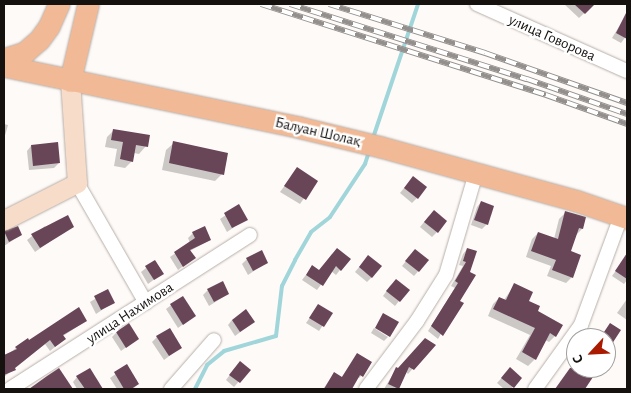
<!DOCTYPE html>
<html>
<head>
<meta charset="utf-8">
<style>
  body { margin:0 }
  #map { position:relative; width:631px; height:393px; overflow:hidden; background:#fefaf8; font-family:"Alegreya Sans",sans-serif }
  div>[style] { position:absolute }
  .shadow>* { inset:0; background:#0003 }
  .stream>* { height:4px; margin:-2px; padding:0 2px; transform-origin:2px; border-radius:2px; background:#a0d5da }
  .building>* { inset:0; background:#684557 }
  .roads { filter:drop-shadow(0 0 1px #b7afa8) drop-shadow(0 0 1px #b7afa8) }
  .street>* { height:14px; margin:-7px; padding:0 7px; transform-origin:7px; border-radius:7px; background:#fff }
  .secondary>* { height:19px; margin:-9.5px; padding:0 9.5px; transform-origin:9.5px; border-radius:9.5px; background:#f8dcca }
  .primary>* { height:21px; margin:-10.5px; padding:0 10.5px; transform-origin:10.5px; border-radius:10.5px; background:#f1b995 }
  .rail>* { height:5.5px; margin-top:-2.75px; transform-origin:0; background:repeating-linear-gradient(90deg,#fff 0 11px,#938f8d 0 22px); box-sizing:border-box; border-block:1px solid #938f8d }
  span { translate:-50% -50%; white-space:nowrap; text-align:center; line-height:1.15; -webkit-text-stroke:5px #fff; paint-order:stroke }
  .street-label { font-size:15px; color:#14110f }
  .frame { position:absolute; inset:0; border:5px solid #14110f; pointer-events:none }
  .north { position:absolute; left:566px; top:328px; width:50px; height:50px; box-sizing:border-box; background:#fff; border:1px solid #a1a09f; border-radius:50%; rotate:245deg; font-size:14px; font-weight:700; line-height:20px; text-align:center; color:#14110f }
  .north::after { content:''; display:block; margin:auto; width:18px; height:22px; background:#aa1a00; clip-path:polygon(50% 0,100% 100%,50% 72%,0 100%) }
</style>
</head>
<body>
<div id="map">
  <div class="shadow">
    <i style="clip-path:polygon(564px 4px,594px 4px,579px 18px)"></i>
    <i style="clip-path:polygon(626px 15px,627px 35px,621px 43px,612px 38px)"></i>
    <i style="clip-path:polygon(4px 124px,8px 125px,4px 139px)"></i>
    <i style="clip-path:polygon(114px 130px,146px 146px,139px 154px,134px 153px,132px 161px,125px 168px,114px 166px,117px 149px,105px 147px,107px 137px)"></i>
    <i style="clip-path:polygon(174px 143px,222px 174px,215px 181px,162px 170px,166px 150px)"></i>
    <i style="clip-path:polygon(31px 146px,59px 163px,54px 168px,29px 170px,27px 151px)"></i>
    <i style="clip-path:polygon(297px 169px,316px 181px,300px 204px,280px 192px)"></i>
    <i style="clip-path:polygon(409px 182px,417px 198px,412px 203px,400px 193px)"></i>
    <i style="clip-path:polygon(481px 202px,487px 224px,482px 229px,471px 225px,477px 207px)"></i>
    <i style="clip-path:polygon(239px 206px,246px 219px,227px 232px,220px 219px)"></i>
    <i style="clip-path:polygon(565px 213px,584px 218px,582px 229px,575px 236px,569px 252px,572px 277px,566px 283px,547px 276px,551px 266px,526px 257px,532px 239px,538px 233px,554px 239px,559px 219px)"></i>
    <i style="clip-path:polygon(429px 216px,437px 232px,432px 237px,420px 227px)"></i>
    <i style="clip-path:polygon(45px 226px,46px 228px,72px 226px,35px 252px,27px 240px)"></i>
    <i style="clip-path:polygon(9px 231px,21px 235px,4px 246px,4px 232px)"></i>
    <i style="clip-path:polygon(193px 233px,210px 240px,190px 251px,194px 258px,178px 270px,170px 257px,190px 243px,188px 238px)"></i>
    <i style="clip-path:polygon(467px 249px,469px 272px,459px 301px,438px 339px,428px 331px,455px 288px,451px 286px,463px 266px,459px 265px,463px 254px)"></i>
    <i style="clip-path:polygon(332px 254px,340px 270px,336px 275px,331px 271px,317px 290px,302px 280px,312px 267px,319px 271px)"></i>
    <i style="clip-path:polygon(410px 256px,427px 261px,414px 276px,402px 266px)"></i>
    <i style="clip-path:polygon(247px 259px,267px 262px,248px 275px,242px 264px)"></i>
    <i style="clip-path:polygon(155px 261px,163px 273px,148px 284px,141px 272px)"></i>
    <i style="clip-path:polygon(364px 261px,372px 277px,367px 282px,355px 272px)"></i>
    <i style="clip-path:polygon(623px 261px,627px 263px,627px 280px,624px 284px,612px 276px)"></i>
    <i style="clip-path:polygon(515px 284px,555px 336px,549px 342px,545px 340px,535px 359px,528px 366px,516px 359px,530px 335px,488px 316px,493px 304px,499px 298px,504px 300px)"></i>
    <i style="clip-path:polygon(391px 285px,399px 301px,395px 306px,383px 296px)"></i>
    <i style="clip-path:polygon(208px 290px,228px 294px,209px 306px,203px 295px)"></i>
    <i style="clip-path:polygon(108px 291px,114px 302px,96px 314px,90px 302px)"></i>
    <i style="clip-path:polygon(182px 297px,194px 316px,178px 328px,166px 309px)"></i>
    <i style="clip-path:polygon(627px 299px,627px 320px,617px 313px)"></i>
    <i style="clip-path:polygon(318px 306px,331px 313px,319px 331px,306px 323px)"></i>
    <i style="clip-path:polygon(232px 320px,254px 322px,235px 336px,228px 325px)"></i>
    <i style="clip-path:polygon(86px 321px,63px 336px,65px 339px,50px 351px,45px 344px,4px 377px,4px 357px,16px 348px)"></i>
    <i style="clip-path:polygon(374px 328px,388px 337px,384px 341px,371px 333px)"></i>
    <i style="clip-path:polygon(116px 333px,137px 339px,121px 351px,112px 337px)"></i>
    <i style="clip-path:polygon(157px 337px,180px 348px,164px 360px,152px 342px)"></i>
    <i style="clip-path:polygon(434px 345px,408px 374px,406px 372px,398px 389px,384px 389px,396px 369px,398px 370px)"></i>
    <i style="clip-path:polygon(357px 355px,364px 373px,359px 378px,353px 375px,356px 379px,350px 389px,323px 389px,334px 374px,341px 378px)"></i>
    <i style="clip-path:polygon(127px 366px,138px 384px,133px 389px,117px 389px,110px 378px)"></i>
    <i style="clip-path:polygon(235px 368px,249px 370px,234px 387px,226px 380px)"></i>
    <i style="clip-path:polygon(505px 374px,521px 378px,511px 389px,504px 389px,497px 383px)"></i>
    <i style="clip-path:polygon(77px 377px,101px 388px,77px 389px,73px 382px)"></i>
  </div>
  <div class="stream">
    <i style="left:373px;top:138px;width:141px;rotate:-71.4deg"></i>
    <i style="left:195px;top:389px;width:27px;rotate:-63deg"></i>
    <i style="left:207px;top:365px;width:22px;rotate:-39deg"></i>
    <i style="left:224px;top:351px;width:54px;rotate:-16.1deg"></i>
    <i style="left:276px;top:336px;width:50px;rotate:-83.2deg"></i>
    <i style="left:282px;top:286px;width:29px;rotate:-63deg"></i>
    <i style="left:295px;top:260px;width:32px;rotate:-60deg"></i>
    <i style="left:311px;top:232px;width:24px;rotate:-38deg"></i>
    <i style="left:330px;top:217px;width:64px;rotate:-56.6deg"></i>
    <i style="left:365px;top:164px;width:13px;rotate:-72deg"></i>
  </div>
  <div class="building">
    <i style="clip-path:polygon(574px 4px,595px 4px,585px 14px)"></i>
    <i style="clip-path:polygon(627px 11px,627px 39px,616px 33px)"></i>
    <i style="clip-path:polygon(113px 129px,150px 135px,148px 147px,136px 145px,133px 162px,120px 159px,123px 142px,111px 140px)"></i>
    <i style="clip-path:polygon(173px 141px,228px 153px,224px 175px,169px 163px)"></i>
    <i style="clip-path:polygon(58px 142px,60px 163px,33px 166px,31px 145px)"></i>
    <i style="clip-path:polygon(297px 167px,318px 181px,306px 200px,284px 186px)"></i>
    <i style="clip-path:polygon(413px 176px,427px 187px,418px 199px,404px 188px)"></i>
    <i style="clip-path:polygon(481px 201px,494px 206px,488px 225px,474px 220px)"></i>
    <i style="clip-path:polygon(239px 204px,248px 220px,232px 228px,224px 213px)"></i>
    <i style="clip-path:polygon(434px 210px,447px 221px,438px 233px,424px 222px)"></i>
    <i style="clip-path:polygon(565px 211px,586px 217px,583px 229px,579px 228px,571px 251px,581px 255px,573px 278px,552px 270px,556px 260px,531px 251px,538px 232px,558px 239px)"></i>
    <i style="clip-path:polygon(68px 215px,74px 227px,40px 248px,31px 234px)"></i>
    <i style="clip-path:polygon(18px 226px,22px 235px,9px 242px,4px 231px)"></i>
    <i style="clip-path:polygon(205px 226px,211px 240px,190px 250px,196px 258px,183px 267px,174px 252px,195px 238px,192px 232px)"></i>
    <i style="clip-path:polygon(337px 248px,351px 259px,341px 271px,336px 266px,323px 286px,306px 275px,312px 265px,319px 270px)"></i>
    <i style="clip-path:polygon(467px 248px,477px 251px,470px 272px,476px 275px,460px 301px,464px 303px,443px 336px,431px 326px,458px 283px,455px 281px,466px 262px,463px 261px)"></i>
    <i style="clip-path:polygon(415px 249px,429px 260px,419px 272px,405px 261px)"></i>
    <i style="clip-path:polygon(262px 250px,268px 263px,253px 271px,246px 258px)"></i>
    <i style="clip-path:polygon(627px 253px,627px 279px,615px 271px)"></i>
    <i style="clip-path:polygon(368px 255px,382px 266px,372px 278px,359px 267px)"></i>
    <i style="clip-path:polygon(155px 260px,164px 274px,154px 280px,145px 266px)"></i>
    <i style="clip-path:polygon(396px 279px,410px 290px,400px 302px,386px 291px)"></i>
    <i style="clip-path:polygon(223px 281px,229px 294px,214px 302px,207px 289px)"></i>
    <i style="clip-path:polygon(514px 283px,533px 292px,529px 301px,540px 306px,538px 311px,563px 325px,556px 337px,550px 333px,536px 360px,522px 352px,535px 328px,493px 309px,499px 297px,506px 300px)"></i>
    <i style="clip-path:polygon(108px 289px,115px 303px,101px 310px,94px 296px)"></i>
    <i style="clip-path:polygon(183px 296px,196px 316px,183px 325px,170px 304px)"></i>
    <i style="clip-path:polygon(318px 304px,333px 313px,324px 327px,309px 318px)"></i>
    <i style="clip-path:polygon(79px 307px,87px 321px,63px 335px,66px 339px,55px 347px,50px 340px,15px 368px,16px 370px,4px 375px,4px 355px,17px 349px,15px 347px,28px 338px,29px 340px)"></i>
    <i style="clip-path:polygon(246px 309px,255px 322px,240px 332px,232px 320px)"></i>
    <i style="clip-path:polygon(383px 313px,399px 322px,390px 337px,375px 328px)"></i>
    <i style="clip-path:polygon(129px 323px,139px 339px,126px 348px,116px 332px)"></i>
    <i style="clip-path:polygon(610px 323px,621px 330px,606px 353px,606px 338px,600px 338px)"></i>
    <i style="clip-path:polygon(170px 328px,182px 348px,169px 356px,156px 336px)"></i>
    <i style="clip-path:polygon(425px 338px,436px 345px,414px 370px,409px 367px,399px 389px,388px 384px,396px 367px,398px 368px)"></i>
    <i style="clip-path:polygon(357px 353px,372px 362px,363px 377px,360px 375px,352px 389px,324px 389px,334px 372px,342px 377px)"></i>
    <i style="clip-path:polygon(240px 361px,251px 370px,240px 383px,229px 375px)"></i>
    <i style="clip-path:polygon(127px 364px,139px 384px,131px 389px,124px 389px,114px 372px)"></i>
    <i style="clip-path:polygon(510px 367px,522px 378px,514px 388px,501px 378px)"></i>
    <i style="clip-path:polygon(59px 368px,73px 389px,29px 389px,47px 376px)"></i>
    <i style="clip-path:polygon(90px 368px,103px 389px,85px 389px,76px 376px)"></i>
    <i style="clip-path:polygon(570px 368px,599px 368px,585px 389px,555px 389px)"></i>
  </div>
  <div class="roads">
    <div class="street">
      <i style="left:477px;top:4px;width:164px;rotate:24.1deg"></i>
      <i style="left:77px;top:183px;width:138px;rotate:60.1deg"></i>
      <i style="left:10px;top:389px;width:285px;rotate:-32.7deg"></i>
      <i style="left:171px;top:389px;width:65px;rotate:-48.7deg"></i>
      <i style="left:366px;top:389px;width:85px;rotate:-53.1deg"></i>
      <i style="left:417px;top:321px;width:54px;rotate:-57.8deg"></i>
      <i style="left:446px;top:275px;width:106px;rotate:-73.6deg"></i>
      <i style="left:535px;top:389px;width:79px;rotate:-54.3deg"></i>
      <i style="left:581px;top:325px;width:116px;rotate:-69.8deg"></i>
    </div>
    <div class="secondary">
      <i style="left:4px;top:220px;width:82px;rotate:-26.9deg"></i>
      <i style="left:77px;top:183px;width:102px;rotate:-93.9deg"></i>
    </div>
    <div class="primary">
      <i style="left:4px;top:59px;width:22px;rotate:-18deg"></i>
      <i style="left:25px;top:52px;width:18px;rotate:-41deg"></i>
      <i style="left:39px;top:40px;width:17px;rotate:-54deg"></i>
      <i style="left:49px;top:26px;width:24px;rotate:-66deg"></i>
      <i style="left:4px;top:66px;width:300px;rotate:11.7deg"></i>
      <i style="left:298px;top:127px;width:85px;rotate:13.5deg"></i>
      <i style="left:381px;top:147px;width:203px;rotate:15.4deg"></i>
      <i style="left:577px;top:201px;width:53px;rotate:18.8deg"></i>
      <i style="left:70px;top:81px;width:79px;rotate:-76.8deg"></i>
    </div>
  </div>
  <div class="rail">
    <i style="left:261px;top:4px;width:299px;rotate:17.7deg"></i>
    <i style="left:546px;top:95px;width:86px;rotate:19.7deg"></i>
    <i style="left:290px;top:4px;width:249px;rotate:17.6deg"></i>
    <i style="left:527px;top:79px;width:106px;rotate:19.3deg"></i>
    <i style="left:329px;top:4px;width:164px;rotate:17.4deg"></i>
    <i style="left:485px;top:53px;width:151px;rotate:19.4deg"></i>
  </div>
  <div class="street-label">
    <span style="left:552px;top:38px;rotate:24deg">улица Говорова</span>
    <span style="left:318px;top:132px;rotate:13deg">Балуан Шолақ</span>
    <span style="left:130px;top:313px;rotate:-33deg">улица Нахимова</span>
  </div>
  <div class="frame"></div>
  <div class="north">С</div>
</div>
</body>
</html>
